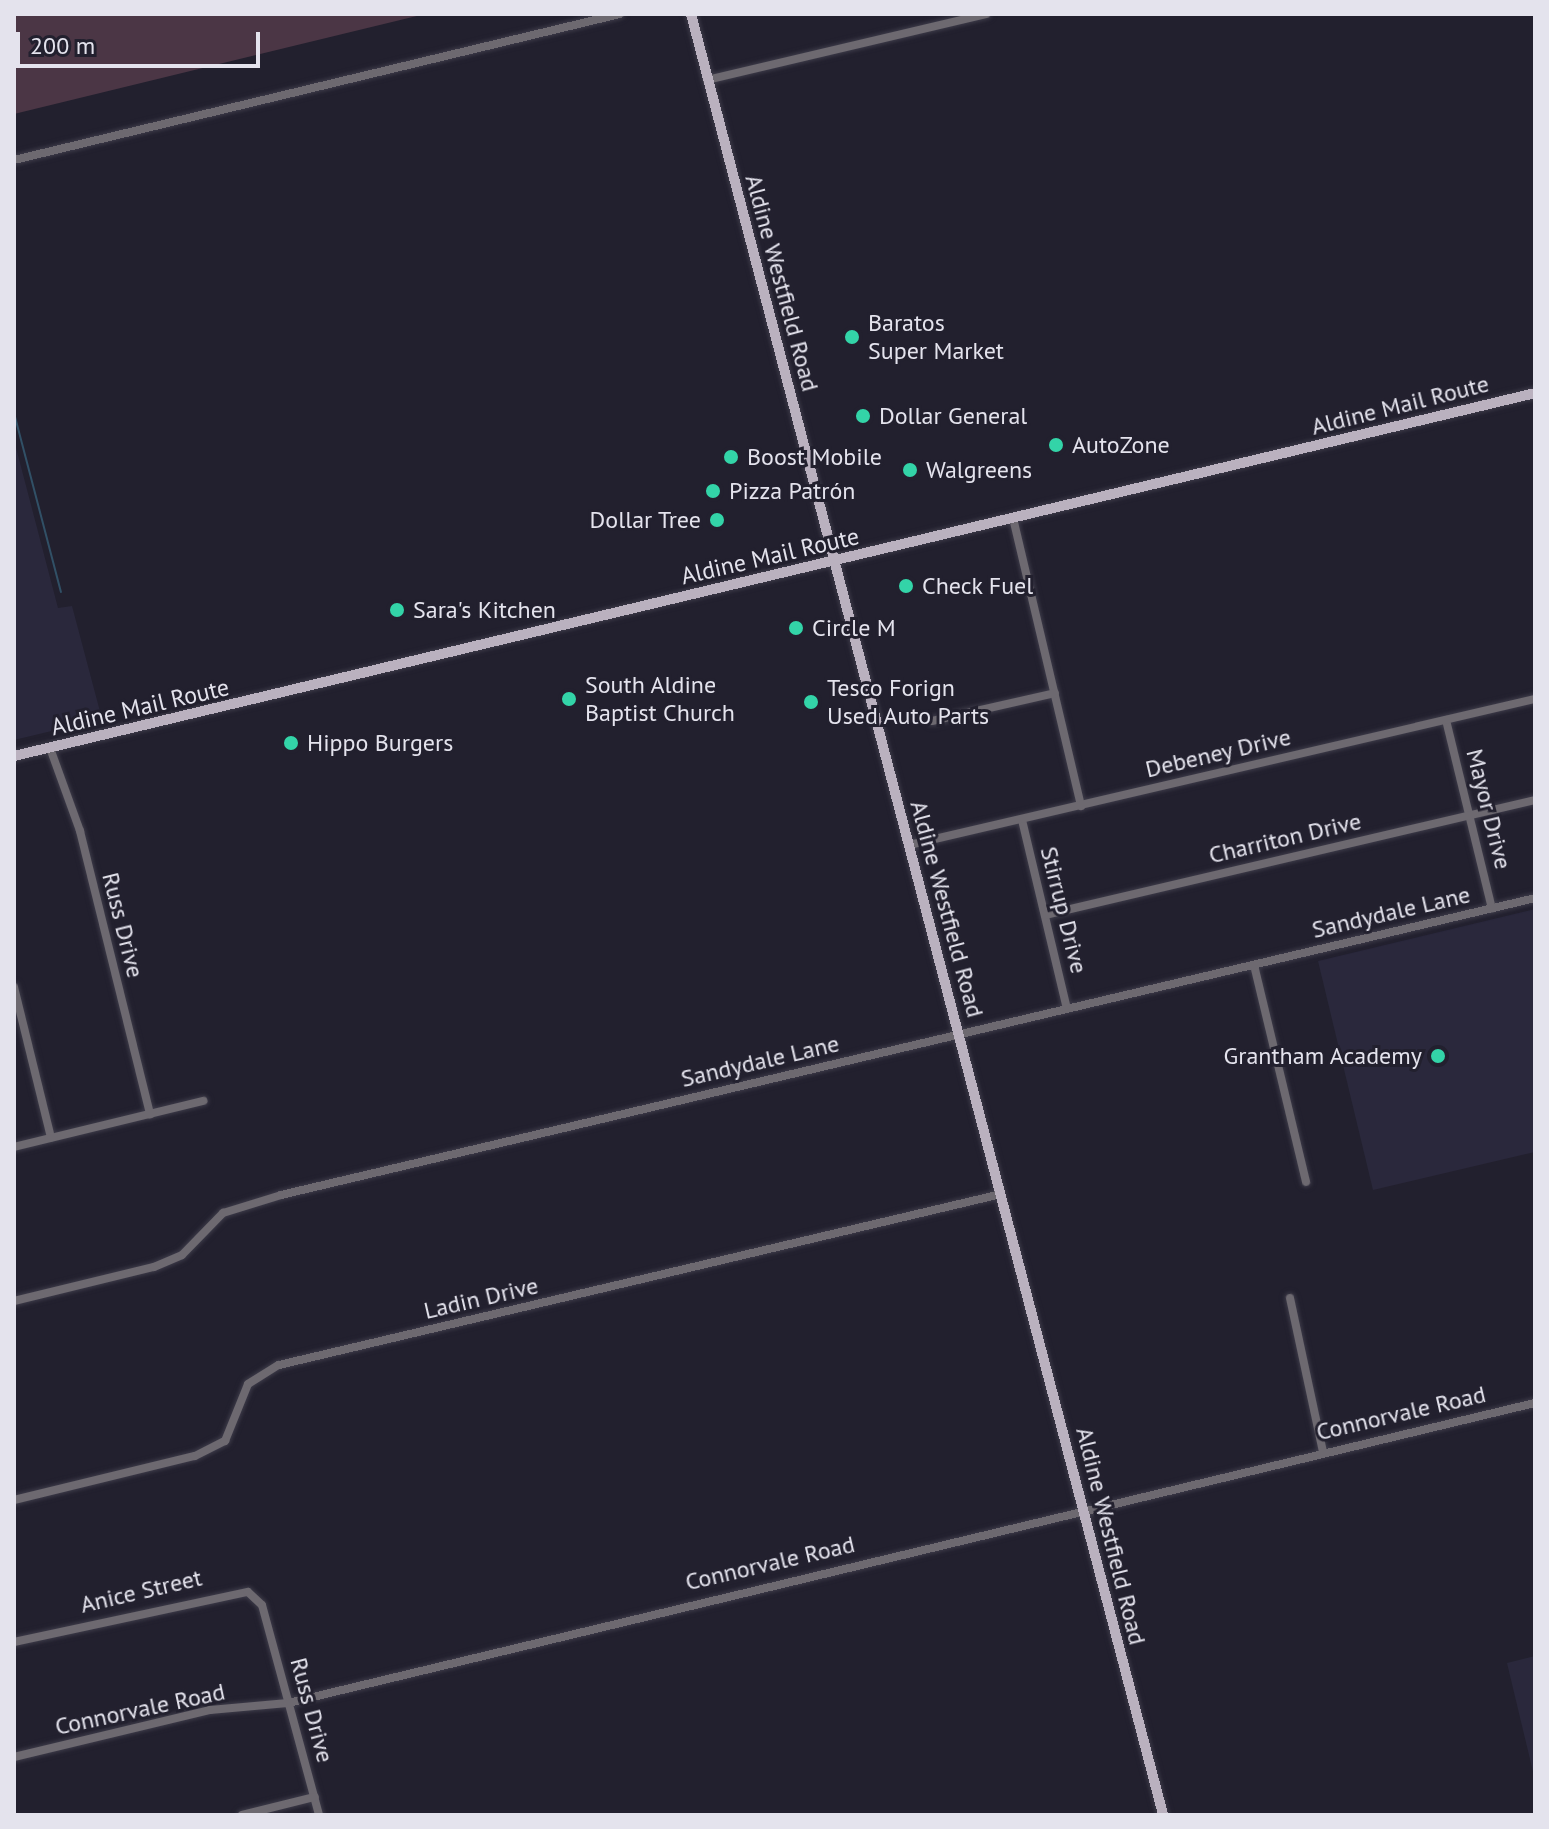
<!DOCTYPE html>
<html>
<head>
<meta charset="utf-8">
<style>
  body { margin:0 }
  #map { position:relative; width:1549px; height:1829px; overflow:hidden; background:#22202e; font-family:"PT Sans",sans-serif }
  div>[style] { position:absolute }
  .built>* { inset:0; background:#2a283c }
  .green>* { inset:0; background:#4b3645 }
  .stream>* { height:2px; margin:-1px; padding:0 1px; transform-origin:1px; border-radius:1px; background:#315066 }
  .roads { filter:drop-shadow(0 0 2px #3d3b49) drop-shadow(0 0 2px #3d3b49) }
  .minor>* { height:8px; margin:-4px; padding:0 4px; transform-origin:4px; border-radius:4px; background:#6d6970 }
  .major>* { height:10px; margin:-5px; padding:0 5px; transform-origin:5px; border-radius:5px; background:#bab1bf }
  .dots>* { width:22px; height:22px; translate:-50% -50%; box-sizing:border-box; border:4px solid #22202e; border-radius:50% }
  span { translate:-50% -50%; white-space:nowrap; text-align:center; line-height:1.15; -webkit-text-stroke:6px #22202e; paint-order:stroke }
  .street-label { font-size:24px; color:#e4e3ed }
  .poi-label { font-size:24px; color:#e4e3ed }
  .left { translate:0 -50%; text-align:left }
  .right { translate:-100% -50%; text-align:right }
  .frame { position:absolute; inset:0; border:16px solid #e4e3ed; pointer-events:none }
  .scale { position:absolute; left:16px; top:32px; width:244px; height:36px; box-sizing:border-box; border:4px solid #e4e3ed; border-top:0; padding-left:10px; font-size:24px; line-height:28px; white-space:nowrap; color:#e4e3ed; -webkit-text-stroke:6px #22202e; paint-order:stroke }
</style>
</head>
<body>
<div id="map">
  <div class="built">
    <i style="clip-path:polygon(14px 440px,58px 608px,72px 606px,102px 719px,14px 740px)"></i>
    <i style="clip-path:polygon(1535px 909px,1535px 1152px,1373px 1190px,1318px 961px)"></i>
    <i style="clip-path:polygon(1535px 1656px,1535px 1780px,1507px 1663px)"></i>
  </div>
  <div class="green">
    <i style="clip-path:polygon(14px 14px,425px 14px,14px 114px)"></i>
  </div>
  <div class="stream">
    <i style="left:14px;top:413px;width:185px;rotate:75.3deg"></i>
  </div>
  <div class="roads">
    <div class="minor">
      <i style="left:707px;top:80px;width:287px;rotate:-13.3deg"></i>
      <i style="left:14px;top:160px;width:623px;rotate:-13.55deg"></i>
      <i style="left:1013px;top:518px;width:296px;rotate:76.7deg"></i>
      <i style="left:1446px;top:720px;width:194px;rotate:76.3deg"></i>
      <i style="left:932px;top:721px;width:126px;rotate:-12.8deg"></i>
      <i style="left:50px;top:748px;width:88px;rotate:70.1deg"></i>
      <i style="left:80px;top:831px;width:292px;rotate:76.1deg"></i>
      <i style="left:1022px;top:820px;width:194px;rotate:76.6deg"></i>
      <i style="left:909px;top:845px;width:643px;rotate:-13.13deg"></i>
      <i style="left:1045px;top:915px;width:503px;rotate:-13.21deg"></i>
      <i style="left:1254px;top:965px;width:223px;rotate:76.5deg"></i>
      <i style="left:14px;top:987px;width:155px;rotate:76.2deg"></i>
      <i style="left:14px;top:1147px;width:195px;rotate:-13.7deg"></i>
      <i style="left:1290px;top:1298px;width:157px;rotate:77.9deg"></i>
      <i style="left:14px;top:1301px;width:144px;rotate:-13.7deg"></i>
      <i style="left:154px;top:1267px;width:30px;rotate:-23deg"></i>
      <i style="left:182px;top:1255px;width:59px;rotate:-45.7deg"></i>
      <i style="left:223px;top:1213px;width:61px;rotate:-17.2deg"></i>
      <i style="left:281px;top:1195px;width:1289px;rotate:-13.32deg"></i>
      <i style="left:14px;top:1500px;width:186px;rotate:-13.7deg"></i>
      <i style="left:195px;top:1456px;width:34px;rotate:-27deg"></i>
      <i style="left:225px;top:1441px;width:61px;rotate:-68deg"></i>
      <i style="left:248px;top:1384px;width:36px;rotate:-32deg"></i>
      <i style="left:279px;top:1365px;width:742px;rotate:-13.32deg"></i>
      <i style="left:14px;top:1642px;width:239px;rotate:-12.1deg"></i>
      <i style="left:248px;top:1592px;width:19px;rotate:43deg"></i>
      <i style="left:262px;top:1605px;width:218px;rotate:74.8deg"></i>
      <i style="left:14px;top:1757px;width:202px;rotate:-13.5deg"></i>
      <i style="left:210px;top:1710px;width:78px;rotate:-5.1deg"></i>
      <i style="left:288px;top:1703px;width:1283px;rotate:-13.53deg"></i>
      <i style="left:242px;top:1815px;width:75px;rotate:-13.9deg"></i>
    </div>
    <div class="major">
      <i style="left:691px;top:14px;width:1862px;rotate:75.31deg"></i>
      <i style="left:14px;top:756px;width:1564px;rotate:-13.42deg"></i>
    </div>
  </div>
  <div class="dots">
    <i style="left:852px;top:337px;background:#33d4a8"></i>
    <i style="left:863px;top:416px;background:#33d4a8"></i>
    <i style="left:1056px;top:445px;background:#33d4a8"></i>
    <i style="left:731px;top:457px;background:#33d4a8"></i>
    <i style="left:910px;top:470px;background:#33d4a8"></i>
    <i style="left:713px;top:491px;background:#33d4a8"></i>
    <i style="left:717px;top:520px;background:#33d4a8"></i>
    <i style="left:906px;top:586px;background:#33d4a8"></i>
    <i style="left:397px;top:610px;background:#33d4a8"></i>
    <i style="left:796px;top:628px;background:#33d4a8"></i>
    <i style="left:569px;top:699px;background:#33d4a8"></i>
    <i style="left:811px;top:702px;background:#33d4a8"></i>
    <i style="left:291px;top:743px;background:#33d4a8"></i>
    <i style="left:1438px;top:1056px;background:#33d4a8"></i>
  </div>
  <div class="street-label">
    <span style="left:782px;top:283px;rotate:75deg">Aldine Westfield Road</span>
    <span style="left:1400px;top:405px;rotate:-14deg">Aldine Mail Route</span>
    <span style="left:770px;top:556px;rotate:-13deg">Aldine Mail Route</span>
    <span style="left:140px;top:707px;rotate:-13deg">Aldine Mail Route</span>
    <span style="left:1218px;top:753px;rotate:-13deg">Debeney Drive</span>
    <span style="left:1489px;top:809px;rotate:76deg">Mayor Drive</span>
    <span style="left:1285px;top:838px;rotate:-13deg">Charriton Drive</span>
    <span style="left:947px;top:909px;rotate:75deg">Aldine Westfield Road</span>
    <span style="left:1064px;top:910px;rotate:76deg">Stirrup Drive</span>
    <span style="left:1391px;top:912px;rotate:-13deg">Sandydale Lane</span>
    <span style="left:123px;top:925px;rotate:76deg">Russ Drive</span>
    <span style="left:760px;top:1061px;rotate:-13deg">Sandydale Lane</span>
    <span style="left:481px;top:1298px;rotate:-13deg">Ladin Drive</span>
    <span style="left:1401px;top:1413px;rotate:-13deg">Connorvale Road</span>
    <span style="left:1111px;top:1536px;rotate:76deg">Aldine Westfield Road</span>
    <span style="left:770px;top:1563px;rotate:-13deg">Connorvale Road</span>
    <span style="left:141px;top:1591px;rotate:-13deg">Anice Street</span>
    <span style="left:140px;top:1709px;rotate:-12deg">Connorvale Road</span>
    <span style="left:312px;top:1710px;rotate:75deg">Russ Drive</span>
  </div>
  <div class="poi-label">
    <span class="left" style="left:868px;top:337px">Baratos<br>Super Market</span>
    <span class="left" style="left:879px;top:416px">Dollar General</span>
    <span class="left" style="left:1072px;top:445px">AutoZone</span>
    <span class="left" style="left:747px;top:457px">Boost Mobile</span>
    <span class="left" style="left:926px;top:470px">Walgreens</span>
    <span class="left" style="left:729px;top:491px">Pizza Patrón</span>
    <span class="right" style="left:701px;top:520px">Dollar Tree</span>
    <span class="left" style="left:922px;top:586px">Check Fuel</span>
    <span class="left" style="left:413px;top:610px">Sara's Kitchen</span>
    <span class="left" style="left:812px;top:628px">Circle M</span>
    <span class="left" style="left:585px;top:699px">South Aldine<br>Baptist Church</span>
    <span class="left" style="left:827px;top:702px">Tesco Forign<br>Used Auto Parts</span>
    <span class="left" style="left:307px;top:743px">Hippo Burgers</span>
    <span class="right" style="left:1422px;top:1056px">Grantham Academy</span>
  </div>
  <div class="frame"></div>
  <div class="scale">200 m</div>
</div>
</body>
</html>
